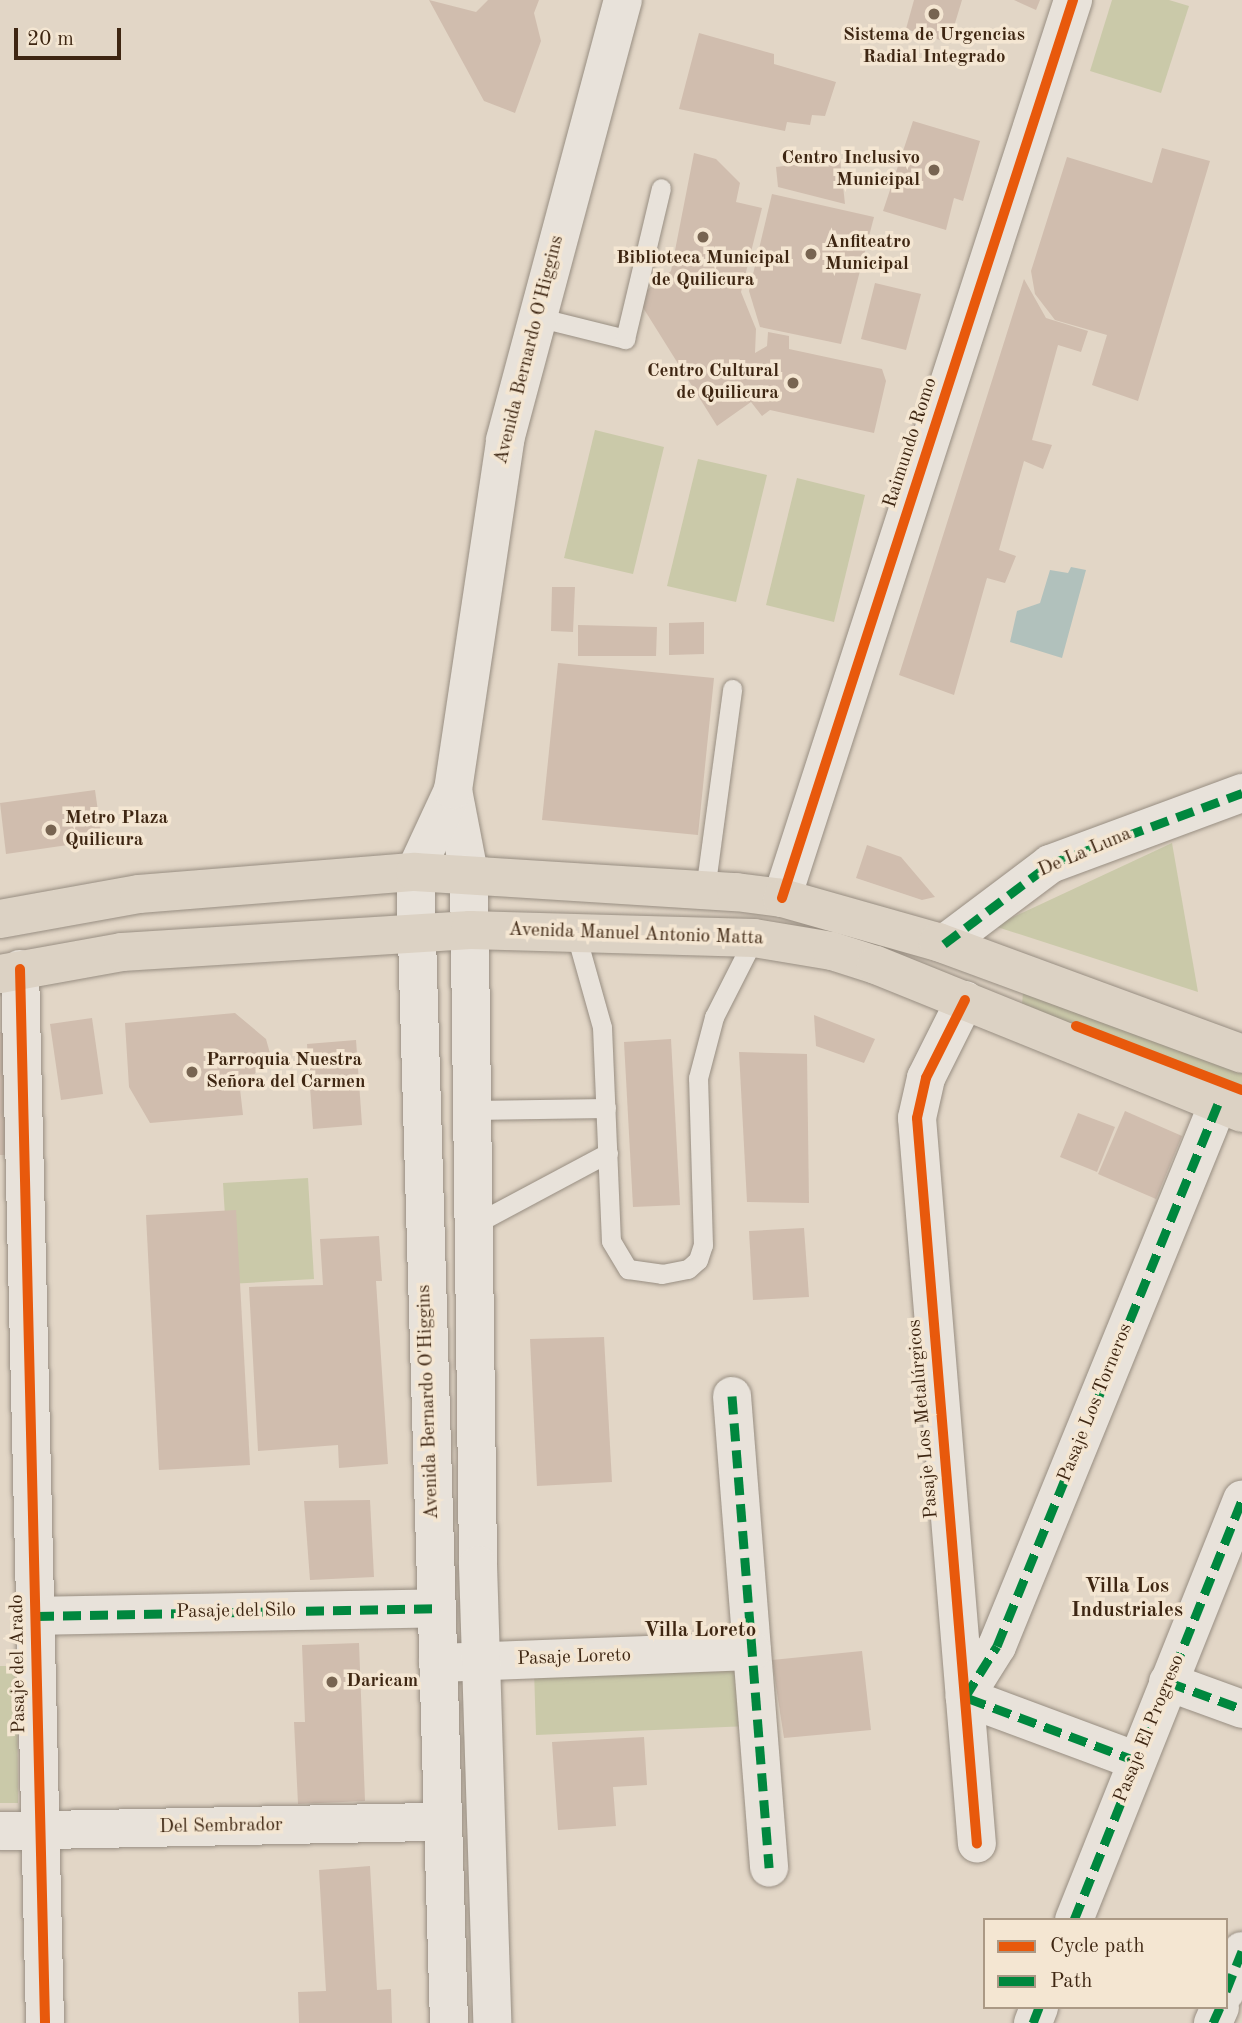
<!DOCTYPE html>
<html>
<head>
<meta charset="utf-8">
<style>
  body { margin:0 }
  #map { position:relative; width:1242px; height:2023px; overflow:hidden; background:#e2d6c6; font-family:"Old Standard TT",serif }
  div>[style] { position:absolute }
  .green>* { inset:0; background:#cac9a9 }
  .water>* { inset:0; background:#b1c1bc }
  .building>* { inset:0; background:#d0bdae }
  .roads { filter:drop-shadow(0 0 2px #988e82) drop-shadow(0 0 2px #988e82) }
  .service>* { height:19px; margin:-9.5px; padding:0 9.5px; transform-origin:9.5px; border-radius:9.5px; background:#e8e2da }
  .minor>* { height:38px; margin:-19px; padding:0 19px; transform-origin:19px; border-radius:19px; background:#e8e2da }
  .secondary>* { height:38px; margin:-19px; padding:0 19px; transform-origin:19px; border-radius:19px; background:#e8e2da }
  .primary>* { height:38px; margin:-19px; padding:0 19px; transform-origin:19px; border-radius:19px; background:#dcd2c4 }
  .quiet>* { height:9px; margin-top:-4.5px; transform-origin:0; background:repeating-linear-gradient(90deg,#00873e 0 18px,transparent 0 27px) }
  .cycleway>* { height:10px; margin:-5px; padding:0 5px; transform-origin:5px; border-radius:5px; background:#e8590c }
  .dots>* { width:19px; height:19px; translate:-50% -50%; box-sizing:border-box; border:4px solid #f4e6d2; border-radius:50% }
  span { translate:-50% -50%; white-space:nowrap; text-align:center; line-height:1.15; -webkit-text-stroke:7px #f4e6d2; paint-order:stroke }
  .poi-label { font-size:19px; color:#3e2612; font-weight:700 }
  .right { translate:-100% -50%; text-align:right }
  .left { translate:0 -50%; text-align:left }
  .street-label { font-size:19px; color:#3e2612 }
  .neighbourhood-label { font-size:21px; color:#3e2612; font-weight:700 }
  .legend { position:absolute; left:983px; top:1918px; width:245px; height:91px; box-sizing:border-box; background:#f4e6d2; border:2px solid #ab9985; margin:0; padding:9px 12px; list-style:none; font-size:21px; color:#3e2612 }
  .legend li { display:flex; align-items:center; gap:14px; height:35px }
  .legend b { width:35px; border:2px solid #ab9985 }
  .scale { position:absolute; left:14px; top:28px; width:107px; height:32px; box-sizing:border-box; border:4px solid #3e2612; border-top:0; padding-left:9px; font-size:21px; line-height:24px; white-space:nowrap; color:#3e2612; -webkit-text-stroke:5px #f4e6d2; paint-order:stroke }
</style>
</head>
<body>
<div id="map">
  <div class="green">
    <i style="clip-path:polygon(1112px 0,1169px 0,1189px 6px,1161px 93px,1090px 71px)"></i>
    <i style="clip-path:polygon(595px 430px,664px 447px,633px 574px,564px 558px)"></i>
    <i style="clip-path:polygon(698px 459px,767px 475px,736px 602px,667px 586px)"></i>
    <i style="clip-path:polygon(797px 478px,865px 495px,834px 622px,766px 605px)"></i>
    <i style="clip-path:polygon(1172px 843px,1198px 992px,994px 926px)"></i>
    <i style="clip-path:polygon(1024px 981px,1242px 1073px,1242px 1102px,1021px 1016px)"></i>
    <i style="clip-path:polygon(308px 1178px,314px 1279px,229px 1284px,223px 1183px)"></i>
    <i style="clip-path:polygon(746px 1659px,749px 1726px,536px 1735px,534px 1669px)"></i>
    <i style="clip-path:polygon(0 1666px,17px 1666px,18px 1803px,0 1803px)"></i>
  </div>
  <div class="water">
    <i style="clip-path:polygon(1071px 567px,1086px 570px,1062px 658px,1010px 642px,1017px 611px,1040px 603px,1050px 570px,1068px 573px)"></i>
  </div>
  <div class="building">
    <i style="clip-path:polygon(429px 0,476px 12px,488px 0,539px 0,534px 13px,541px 41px,515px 113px,484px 101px)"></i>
    <i style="clip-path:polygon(914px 0,962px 0,949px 43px,906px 29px)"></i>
    <i style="clip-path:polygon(1014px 0,1040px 0,1036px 10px)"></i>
    <i style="clip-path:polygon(699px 33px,774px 54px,774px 64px,836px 82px,825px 116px,812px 115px,810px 125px,787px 122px,785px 131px,679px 109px)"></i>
    <i style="clip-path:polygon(913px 121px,980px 141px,963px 201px,954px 198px,946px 230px,883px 211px)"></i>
    <i style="clip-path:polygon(1162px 148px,1210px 161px,1138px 401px,1092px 385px,1107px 335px,1055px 320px,1035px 294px,1031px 271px,1067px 157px,1152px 183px)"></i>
    <i style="clip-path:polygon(694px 153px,716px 159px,740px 183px,736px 202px,762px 208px,741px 292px,756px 329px,755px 353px,767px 346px,768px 332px,789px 336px,789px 349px,882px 369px,886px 381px,874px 433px,770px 410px,762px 416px,751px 402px,717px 426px,637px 298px,671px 271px)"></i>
    <i style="clip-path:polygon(840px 159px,845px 204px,778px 187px,776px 167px)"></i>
    <i style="clip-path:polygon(772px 194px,874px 217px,841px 344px,760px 327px,749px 291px)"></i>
    <i style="clip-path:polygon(1024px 279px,1046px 318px,1088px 331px,1081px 352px,1058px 345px,1032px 440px,1052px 445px,1043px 469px,1024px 461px,999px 550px,1016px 556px,1005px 583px,987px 578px,954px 695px,899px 675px)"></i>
    <i style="clip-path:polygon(875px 283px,921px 294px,906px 350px,861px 339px)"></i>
    <i style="clip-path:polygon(552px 587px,575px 587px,573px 632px,551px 631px)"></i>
    <i style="clip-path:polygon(704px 622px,704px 654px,669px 655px,669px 623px)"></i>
    <i style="clip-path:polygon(578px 625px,657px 627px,656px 656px,578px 656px)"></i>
    <i style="clip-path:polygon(558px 663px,714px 678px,698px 835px,542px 820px)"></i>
    <i style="clip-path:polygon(95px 790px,102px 840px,6px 854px,0 803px)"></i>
    <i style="clip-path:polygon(867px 845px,901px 857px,935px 897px,922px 900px,856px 878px)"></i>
    <i style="clip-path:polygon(235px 1013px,266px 1039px,271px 1057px,240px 1089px,243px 1115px,150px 1123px,129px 1087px,125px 1023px)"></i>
    <i style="clip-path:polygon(814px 1015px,875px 1039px,864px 1063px,816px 1046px)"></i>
    <i style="clip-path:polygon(92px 1018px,103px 1094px,61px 1100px,50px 1024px)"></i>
    <i style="clip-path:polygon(4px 1031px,10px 1155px,0 1155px,0 1032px)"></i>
    <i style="clip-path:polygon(671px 1039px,680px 1205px,633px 1207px,624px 1042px)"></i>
    <i style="clip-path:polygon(356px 1040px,362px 1125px,313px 1129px,307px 1044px)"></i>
    <i style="clip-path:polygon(739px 1052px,807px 1054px,809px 1203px,747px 1202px)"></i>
    <i style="clip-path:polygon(1125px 1111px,1182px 1136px,1156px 1199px,1098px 1174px)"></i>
    <i style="clip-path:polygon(1078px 1113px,1115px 1127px,1097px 1172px,1060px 1157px)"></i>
    <i style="clip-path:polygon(236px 1210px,250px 1465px,159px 1470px,146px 1215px)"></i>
    <i style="clip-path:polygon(804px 1228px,809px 1297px,753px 1300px,749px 1231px)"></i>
    <i style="clip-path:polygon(379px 1236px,382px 1281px,376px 1281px,388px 1464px,339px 1468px,338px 1445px,258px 1451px,249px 1287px,323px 1285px,320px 1239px)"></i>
    <i style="clip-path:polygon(604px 1337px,612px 1482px,537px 1486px,530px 1339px)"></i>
    <i style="clip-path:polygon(370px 1500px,374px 1577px,310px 1580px,304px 1501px)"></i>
    <i style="clip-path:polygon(359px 1643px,365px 1801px,298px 1804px,294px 1722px,305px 1722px,302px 1645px)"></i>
    <i style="clip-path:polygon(862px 1651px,871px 1730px,784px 1738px,772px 1660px)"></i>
    <i style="clip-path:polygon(644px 1737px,647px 1785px,613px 1787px,616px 1826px,558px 1830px,552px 1742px)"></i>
    <i style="clip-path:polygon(370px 1866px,377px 1990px,391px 1989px,392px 2023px,299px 2023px,298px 1992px,326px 1991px,319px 1870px)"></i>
  </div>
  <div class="roads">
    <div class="service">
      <i style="left:537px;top:317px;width:91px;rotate:14deg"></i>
      <i style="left:625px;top:339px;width:155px;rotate:-76.6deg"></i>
      <i style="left:705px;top:890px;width:203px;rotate:-82.3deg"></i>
      <i style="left:575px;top:931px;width:100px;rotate:74.3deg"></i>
      <i style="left:602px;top:1027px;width:214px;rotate:87.6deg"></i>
      <i style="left:611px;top:1241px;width:33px;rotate:59deg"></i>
      <i style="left:628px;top:1269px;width:34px;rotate:8deg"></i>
      <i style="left:662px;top:1274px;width:26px;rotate:-11deg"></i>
      <i style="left:688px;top:1269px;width:13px;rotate:-42deg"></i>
      <i style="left:698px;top:1260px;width:16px;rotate:-72deg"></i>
      <i style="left:703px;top:1245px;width:167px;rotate:-91.7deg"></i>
      <i style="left:698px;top:1078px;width:63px;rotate:-75.3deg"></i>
      <i style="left:714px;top:1017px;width:89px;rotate:-63.1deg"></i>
      <i style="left:472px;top:1110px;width:134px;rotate:-0.9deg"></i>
      <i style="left:473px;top:1225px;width:153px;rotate:-28.1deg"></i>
    </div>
    <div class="minor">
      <i style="left:782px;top:898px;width:944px;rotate:-72.04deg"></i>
      <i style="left:944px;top:944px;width:133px;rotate:-37deg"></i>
      <i style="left:1050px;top:864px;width:205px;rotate:-20.3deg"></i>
      <i style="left:20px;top:969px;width:1054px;rotate:88.64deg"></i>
      <i style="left:965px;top:1000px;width:87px;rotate:116.6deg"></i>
      <i style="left:926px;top:1078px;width:41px;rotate:102.7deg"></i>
      <i style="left:917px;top:1118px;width:728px;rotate:85.28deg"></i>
      <i style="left:732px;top:1396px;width:473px;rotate:85.5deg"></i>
      <i style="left:36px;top:1616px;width:400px;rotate:-1.1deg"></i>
      <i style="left:438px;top:1663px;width:314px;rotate:-2.2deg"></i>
      <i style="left:1168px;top:1682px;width:79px;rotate:20deg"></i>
      <i style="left:1137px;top:1761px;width:184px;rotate:-159.6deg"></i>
      <i style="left:965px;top:1697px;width:60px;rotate:-57.9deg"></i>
      <i style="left:997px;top:1646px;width:585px;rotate:-67.82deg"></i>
      <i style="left:0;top:1831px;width:442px;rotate:-1.2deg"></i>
      <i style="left:1074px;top:1920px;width:453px;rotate:-68.2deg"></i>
      <i style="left:1226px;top:1991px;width:43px;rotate:-68.2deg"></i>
      <i style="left:1033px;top:2023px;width:17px;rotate:-69deg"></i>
      <i style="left:1213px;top:2023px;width:17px;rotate:-66deg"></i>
    </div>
    <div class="secondary">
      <i style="left:453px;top:790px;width:85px;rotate:79.1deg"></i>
      <i style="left:469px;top:873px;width:692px;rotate:89.25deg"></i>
      <i style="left:478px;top:1565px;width:458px;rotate:88.2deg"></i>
      <i style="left:449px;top:2023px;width:1152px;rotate:-91.69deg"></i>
      <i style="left:415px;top:872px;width:90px;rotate:-65.1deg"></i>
      <i style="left:453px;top:790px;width:354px;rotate:-81.5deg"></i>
      <i style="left:505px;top:440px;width:456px;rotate:-75deg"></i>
    </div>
    <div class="primary">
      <i style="left:0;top:919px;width:141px;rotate:-10.2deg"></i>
      <i style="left:139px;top:894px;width:277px;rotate:-4.6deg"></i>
      <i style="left:415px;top:872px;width:322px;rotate:3.6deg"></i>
      <i style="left:736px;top:892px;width:46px;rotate:7.4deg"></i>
      <i style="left:782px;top:898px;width:162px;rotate:15.8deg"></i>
      <i style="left:938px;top:942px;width:324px;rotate:20.2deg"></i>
      <i style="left:0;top:974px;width:124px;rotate:-10.2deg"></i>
      <i style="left:122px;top:952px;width:349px;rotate:-3.6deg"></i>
      <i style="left:470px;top:930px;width:284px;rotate:1.6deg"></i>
      <i style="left:754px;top:938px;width:79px;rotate:9.5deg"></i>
      <i style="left:832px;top:951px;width:46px;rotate:17.7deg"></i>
      <i style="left:876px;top:965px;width:395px;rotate:22deg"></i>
    </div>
  </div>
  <div class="quiet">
    <i style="left:944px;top:944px;width:133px;rotate:-37deg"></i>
    <i style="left:1050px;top:864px;width:205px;rotate:-20.3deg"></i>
    <i style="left:732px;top:1396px;width:473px;rotate:85.5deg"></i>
    <i style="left:36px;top:1616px;width:400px;rotate:-1.1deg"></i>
    <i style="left:1168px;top:1682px;width:79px;rotate:20deg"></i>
    <i style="left:1137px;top:1761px;width:184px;rotate:-159.6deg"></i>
    <i style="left:965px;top:1697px;width:60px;rotate:-57.9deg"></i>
    <i style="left:997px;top:1646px;width:585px;rotate:-67.82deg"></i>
    <i style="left:1074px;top:1920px;width:453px;rotate:-68.2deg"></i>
    <i style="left:1226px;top:1991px;width:43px;rotate:-68.2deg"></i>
    <i style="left:1033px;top:2023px;width:17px;rotate:-69deg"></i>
    <i style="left:1213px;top:2023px;width:17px;rotate:-66deg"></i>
  </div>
  <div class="cycleway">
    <i style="left:782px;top:898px;width:944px;rotate:-72.04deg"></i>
    <i style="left:20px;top:969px;width:1054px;rotate:88.64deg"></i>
    <i style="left:965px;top:1000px;width:87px;rotate:116.6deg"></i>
    <i style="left:926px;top:1078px;width:41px;rotate:102.7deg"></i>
    <i style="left:917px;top:1118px;width:728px;rotate:85.28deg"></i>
    <i style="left:1076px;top:1026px;width:178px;rotate:21.1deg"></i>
  </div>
  <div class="dots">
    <i style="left:934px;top:14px;background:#776451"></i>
    <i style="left:934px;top:170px;background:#776451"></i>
    <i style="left:703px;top:237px;background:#776451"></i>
    <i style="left:811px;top:254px;background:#776451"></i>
    <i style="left:793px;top:383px;background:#776451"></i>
    <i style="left:51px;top:830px;background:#776451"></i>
    <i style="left:192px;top:1072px;background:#776451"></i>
    <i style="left:332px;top:1682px;background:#776451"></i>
  </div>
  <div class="poi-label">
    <span style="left:934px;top:47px">Sistema de Urgencias<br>Radial Integrado</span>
    <span class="right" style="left:920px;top:170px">Centro Inclusivo<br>Municipal</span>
    <span class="left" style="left:825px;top:254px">Anfiteatro<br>Municipal</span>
    <span style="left:703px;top:270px">Biblioteca Municipal<br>de Quilicura</span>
    <span class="right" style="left:779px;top:383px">Centro Cultural<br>de Quilicura</span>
    <span class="left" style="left:65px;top:830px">Metro Plaza<br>Quilicura</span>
    <span class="left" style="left:206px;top:1072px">Parroquia Nuestra<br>Señora del Carmen</span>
    <span class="left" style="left:346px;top:1682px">Daricam</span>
  </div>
  <div class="street-label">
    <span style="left:530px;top:350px;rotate:-76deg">Avenida Bernardo O'Higgins</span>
    <span style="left:911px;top:443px;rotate:-72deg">Raimundo Romo</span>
    <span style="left:1085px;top:853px;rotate:-23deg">De La Luna</span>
    <span style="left:636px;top:935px;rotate:2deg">Avenida Manuel Antonio Matta</span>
    <span style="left:429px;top:1402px;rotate:-92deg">Avenida Bernardo O'Higgins</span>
    <span style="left:1096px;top:1403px;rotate:-68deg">Pasaje Los Torneros</span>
    <span style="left:924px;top:1419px;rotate:-95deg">Pasaje Los Metalúrgicos</span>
    <span style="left:236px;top:1612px;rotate:-1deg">Pasaje del Silo</span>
    <span style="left:574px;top:1658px;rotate:-2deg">Pasaje Loreto</span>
    <span style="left:19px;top:1664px;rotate:-91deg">Pasaje del Arado</span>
    <span style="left:1150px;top:1729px;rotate:-68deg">Pasaje El Progreso</span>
    <span style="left:221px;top:1827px;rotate:-1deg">Del Sembrador</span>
  </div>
  <div class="neighbourhood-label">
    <span style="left:1127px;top:1599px">Villa Los<br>Industriales</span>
    <span style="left:700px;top:1631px">Villa Loreto</span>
  </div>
  <ul class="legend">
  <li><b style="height:9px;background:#e8590c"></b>Cycle path</li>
  <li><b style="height:9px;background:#00873e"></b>Path</li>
  </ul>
  <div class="scale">20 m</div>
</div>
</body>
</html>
